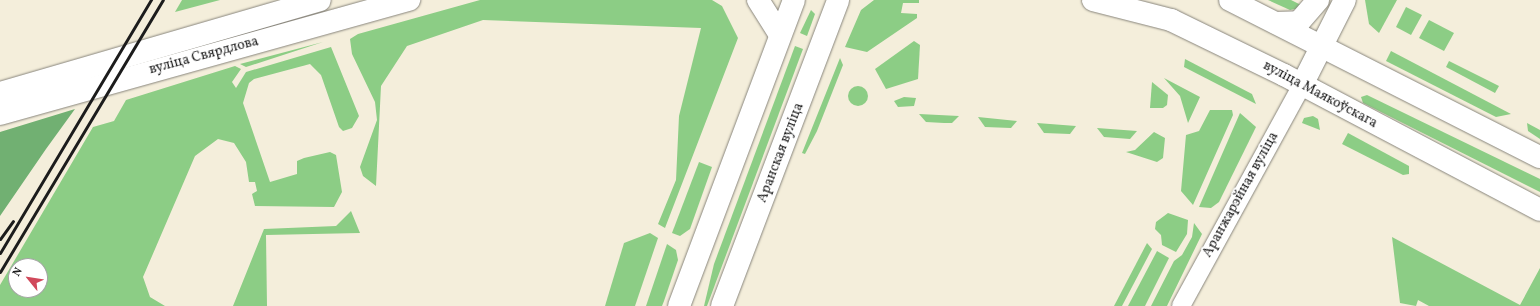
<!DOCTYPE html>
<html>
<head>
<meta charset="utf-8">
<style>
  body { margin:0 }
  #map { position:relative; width:1540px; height:306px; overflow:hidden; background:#f4eedb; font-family:Vollkorn,serif }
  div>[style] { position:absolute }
  .green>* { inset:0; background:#8ccd85 }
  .round { border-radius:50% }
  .forest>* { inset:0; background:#71b072 }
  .roads { filter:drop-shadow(0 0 1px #88857c) drop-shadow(0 0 1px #88857c) }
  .minor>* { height:18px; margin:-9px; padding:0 9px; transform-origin:9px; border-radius:9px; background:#fff }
  .primary>* { height:22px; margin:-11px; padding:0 11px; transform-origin:11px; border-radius:11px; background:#fff }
  .rail>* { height:3px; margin:-1.5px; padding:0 1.5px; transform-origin:1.5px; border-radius:1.5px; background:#1c1c1c }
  span { translate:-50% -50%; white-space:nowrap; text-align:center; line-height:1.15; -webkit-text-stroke:3.5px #fff; paint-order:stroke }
  .street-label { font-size:14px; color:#1c1c1c }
  .north { position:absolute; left:8px; top:258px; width:40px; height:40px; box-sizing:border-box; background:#fff; border:1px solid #a4a4a4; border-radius:50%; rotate:300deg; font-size:11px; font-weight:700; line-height:16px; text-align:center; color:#1c1c1c }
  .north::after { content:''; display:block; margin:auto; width:14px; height:18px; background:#d1495b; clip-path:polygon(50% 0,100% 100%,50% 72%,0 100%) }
</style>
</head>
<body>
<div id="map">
  <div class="green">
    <i style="clip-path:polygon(182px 0,220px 0,175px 12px)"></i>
    <i style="clip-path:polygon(480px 0,712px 0,722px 6px,738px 38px,665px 228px,658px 224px,676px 180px,679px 116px,701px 28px,483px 20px,407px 46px,381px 86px,376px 186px,363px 176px,360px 167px,377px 120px,375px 102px,352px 54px,350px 39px,358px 34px)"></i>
    <i style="clip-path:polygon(874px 0,919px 0,919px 3px,903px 3px,901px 13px,917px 14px,917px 18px,867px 52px,845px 47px,861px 10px)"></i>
    <i style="clip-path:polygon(1268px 0,1291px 0,1305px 7px,1290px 10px)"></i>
    <i style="clip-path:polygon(1365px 0,1397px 0,1379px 33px,1369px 24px)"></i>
    <i style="clip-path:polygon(1406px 7px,1422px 15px,1411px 35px,1396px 27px)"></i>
    <i style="clip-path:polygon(811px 10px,815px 14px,807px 36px,800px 33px)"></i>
    <i style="clip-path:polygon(1429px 20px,1454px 33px,1444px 51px,1419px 38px)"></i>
    <i style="clip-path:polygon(914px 41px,920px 45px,918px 79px,886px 89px,875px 69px)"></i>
    <i style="clip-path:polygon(323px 42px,246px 67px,240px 64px)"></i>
    <i style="clip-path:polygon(795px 46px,803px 49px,707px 306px,704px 306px,714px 264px)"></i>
    <i style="clip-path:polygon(evenodd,331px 47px,359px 116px,352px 128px,343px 131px,339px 127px,321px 75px,310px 64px,254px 79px,249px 83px,243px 103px,270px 182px,297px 174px,297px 161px,304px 158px,330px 152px,336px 155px,342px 192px,334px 207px,255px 206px,252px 194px,257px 191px,255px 182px,249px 182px,246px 162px,234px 143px,218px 139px,195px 156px,143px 277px,150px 297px,165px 306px,0 306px,0 285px,93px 127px,114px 121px,126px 100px,235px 66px,241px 69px,232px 82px,236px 88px,246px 72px,331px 47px,16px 266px,40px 266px,40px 290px,16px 290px,16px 266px)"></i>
    <i style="clip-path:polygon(1391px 51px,1511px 114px,1496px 117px,1386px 61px)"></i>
    <i style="clip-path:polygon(840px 58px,843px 65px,817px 131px,805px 154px,802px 153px)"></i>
    <i style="clip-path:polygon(1185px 59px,1252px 94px,1256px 104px,1184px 67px)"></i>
    <i style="clip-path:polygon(1449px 61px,1499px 86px,1495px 93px,1446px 67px)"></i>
    <i style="clip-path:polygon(1164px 78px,1200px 97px,1188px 123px,1180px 96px)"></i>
    <i style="clip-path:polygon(1152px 82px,1168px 95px,1167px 105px,1163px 108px,1150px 108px)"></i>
    <i class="round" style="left:848px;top:86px;width:20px;height:20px"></i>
    <i style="clip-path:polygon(1367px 95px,1540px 179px,1540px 192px,1363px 103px,1361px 97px)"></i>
    <i style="clip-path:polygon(904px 97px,916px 98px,914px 106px,898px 107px,894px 101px)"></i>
    <i style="clip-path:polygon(1210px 110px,1232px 110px,1233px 115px,1193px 205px,1181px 191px,1186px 135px,1199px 131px)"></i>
    <i style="clip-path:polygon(1240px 113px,1256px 127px,1219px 202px,1211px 208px,1199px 207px)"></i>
    <i style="clip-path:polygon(919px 114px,959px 116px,952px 123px,944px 123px,926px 122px)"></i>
    <i style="clip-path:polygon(1313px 116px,1318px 119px,1320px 130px,1302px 123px,1304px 118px)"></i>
    <i style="clip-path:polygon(978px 117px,1017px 121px,1011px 128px,985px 127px)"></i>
    <i style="clip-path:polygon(1037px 123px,1076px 126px,1070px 134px,1044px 133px)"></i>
    <i style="clip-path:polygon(1527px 123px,1540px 130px,1540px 139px,1528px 131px)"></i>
    <i style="clip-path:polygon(1097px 128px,1137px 131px,1130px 139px,1104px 137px)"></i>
    <i style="clip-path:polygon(1154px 132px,1165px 138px,1163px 158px,1157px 162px,1126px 152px,1135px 150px)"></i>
    <i style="clip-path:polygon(1348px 133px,1409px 166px,1409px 174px,1403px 175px,1342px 144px)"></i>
    <i style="clip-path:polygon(699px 162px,712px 167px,690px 229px,680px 236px,672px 233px)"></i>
    <i style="clip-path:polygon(351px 211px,360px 233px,266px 235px,267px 306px,218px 306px,233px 306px,264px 229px,336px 226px)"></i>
    <i style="clip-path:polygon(1168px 213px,1188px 220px,1187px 234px,1176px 252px,1162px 245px,1161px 235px,1155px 229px,1156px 222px)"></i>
    <i style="clip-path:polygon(1194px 223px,1202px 234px,1167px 306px,1151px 306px,1174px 261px,1182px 255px,1192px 237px)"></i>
    <i style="clip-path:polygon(650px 233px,658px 238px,635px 306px,605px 306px,624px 243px)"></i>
    <i style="clip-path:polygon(1392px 237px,1520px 305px,1540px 268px,1540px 306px,1429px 306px,1418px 300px,1416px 306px,1400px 303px)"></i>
    <i style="clip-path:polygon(1147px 243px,1152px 249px,1122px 306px,1114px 306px)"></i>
    <i style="clip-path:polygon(667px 244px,676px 250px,678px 260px,664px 301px,662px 306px,646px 306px)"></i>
    <i style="clip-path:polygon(1157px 251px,1169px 258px,1145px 306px,1128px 306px)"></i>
  </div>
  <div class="forest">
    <i style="clip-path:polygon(75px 109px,46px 149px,0 216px,0 132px)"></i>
  </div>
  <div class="roads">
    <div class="minor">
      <i style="left:1181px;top:306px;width:252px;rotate:-61.3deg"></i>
    </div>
    <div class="primary">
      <i style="left:758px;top:0;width:41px;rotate:57.8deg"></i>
      <i style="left:1093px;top:0;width:81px;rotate:14.4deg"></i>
      <i style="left:1171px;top:20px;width:126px;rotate:26deg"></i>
      <i style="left:1284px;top:75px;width:289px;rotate:27.8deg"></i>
      <i style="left:1230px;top:0;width:347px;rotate:26.9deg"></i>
      <i style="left:1276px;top:23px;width:23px;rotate:-2deg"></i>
      <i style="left:1299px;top:22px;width:29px;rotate:-49deg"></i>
      <i style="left:1302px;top:85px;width:95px;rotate:-63.2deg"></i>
      <i style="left:0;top:93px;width:333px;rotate:-16.2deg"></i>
      <i style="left:0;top:114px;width:425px;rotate:-15.6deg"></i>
      <i style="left:679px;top:306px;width:327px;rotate:-69.4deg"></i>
      <i style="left:722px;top:306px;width:327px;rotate:-69.2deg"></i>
    </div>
  </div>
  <div class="rail">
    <i style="left:0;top:239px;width:22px;rotate:-54deg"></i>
    <i style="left:0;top:253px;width:295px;rotate:-59.2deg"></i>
    <i style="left:0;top:272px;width:317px;rotate:-59.1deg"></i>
  </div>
  <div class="street-label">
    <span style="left:204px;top:56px;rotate:-15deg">вуліца Свярдлова</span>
    <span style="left:1320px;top:95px;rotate:28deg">вуліца Маякоўскага</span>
    <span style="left:781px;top:153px;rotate:-69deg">Аранская вуліца</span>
    <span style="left:1241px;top:195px;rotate:-61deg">Аранжарэйная вуліца</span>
  </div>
  <div class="north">N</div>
</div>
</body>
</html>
